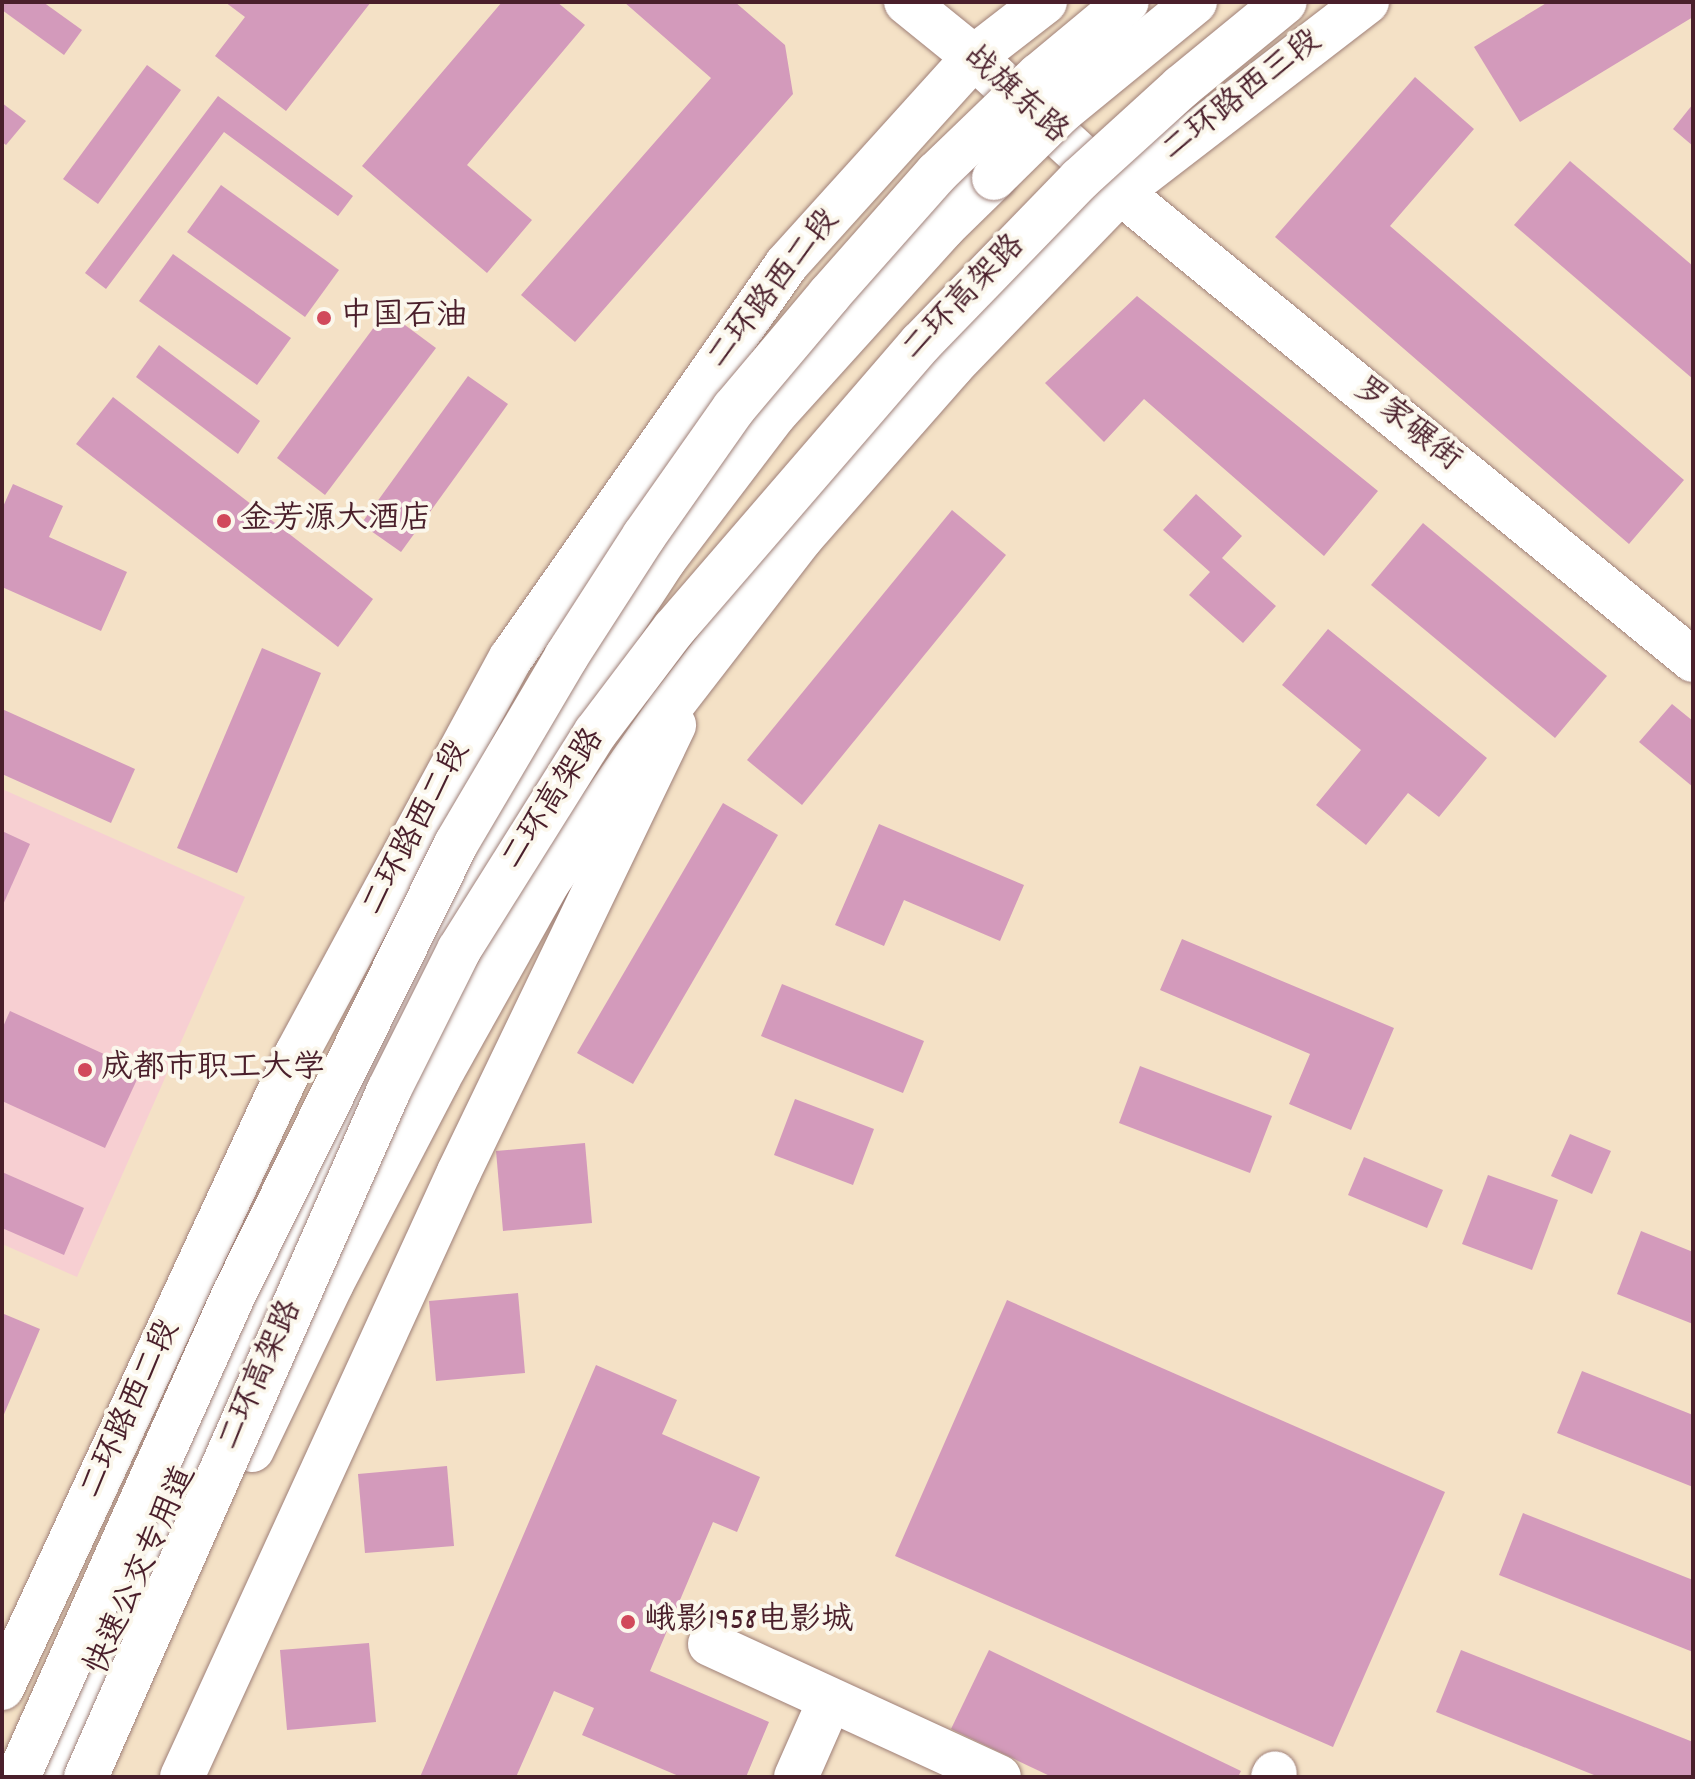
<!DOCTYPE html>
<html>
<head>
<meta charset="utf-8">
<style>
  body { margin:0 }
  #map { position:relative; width:1695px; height:1779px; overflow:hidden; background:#f4e1c6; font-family:Dekko,"LXGW WenKai TC",sans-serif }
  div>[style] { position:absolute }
  .built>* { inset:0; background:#f7cfd2 }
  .building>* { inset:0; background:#d39abb }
  .roads { filter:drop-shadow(0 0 2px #9f8078) drop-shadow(0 0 2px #9f8078) }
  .minor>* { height:44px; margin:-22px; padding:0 22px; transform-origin:22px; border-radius:22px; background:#fff }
  .major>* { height:44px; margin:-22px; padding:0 22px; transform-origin:22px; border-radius:22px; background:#fff }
  .bridges { filter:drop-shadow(0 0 2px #9f8078) drop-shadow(0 0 2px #9f8078) }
  .minor-bridge>* { height:44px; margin:-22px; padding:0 22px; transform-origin:22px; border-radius:22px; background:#fff }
  .highway-bridge>* { height:44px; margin:-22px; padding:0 22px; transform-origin:22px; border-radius:22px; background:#fff }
  .dots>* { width:22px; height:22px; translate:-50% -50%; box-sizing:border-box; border:4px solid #fbf7ec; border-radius:50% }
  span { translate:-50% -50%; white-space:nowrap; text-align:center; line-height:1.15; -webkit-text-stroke:8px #fbf7ec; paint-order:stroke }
  .street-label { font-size:32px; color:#4a1f2b }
  .poi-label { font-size:32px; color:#4a1f2b }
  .left { translate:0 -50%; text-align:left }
  .frame { position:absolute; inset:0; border:4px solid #4a1f2b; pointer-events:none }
</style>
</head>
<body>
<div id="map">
  <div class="built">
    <i style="clip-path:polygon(2px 789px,245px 897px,77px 1277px,2px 1244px)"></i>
  </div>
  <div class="building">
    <i style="clip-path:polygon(2px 2px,43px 2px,82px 30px,64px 55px,2px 10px)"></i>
    <i style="clip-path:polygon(225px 2px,371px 2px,286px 111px,215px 56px,245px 17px)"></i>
    <i style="clip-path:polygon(502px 2px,557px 2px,585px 25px,467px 165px,532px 220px,487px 273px,362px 166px)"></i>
    <i style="clip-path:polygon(624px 2px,735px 2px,785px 45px,793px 94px,575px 342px,521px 295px,711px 78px)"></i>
    <i style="clip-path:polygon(1548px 2px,1693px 2px,1693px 17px,1520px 122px,1474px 47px)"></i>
    <i style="clip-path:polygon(147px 65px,181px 90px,98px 204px,63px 179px)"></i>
    <i style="clip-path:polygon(1415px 77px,1474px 129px,1390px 226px,1684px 480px,1629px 544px,1275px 237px)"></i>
    <i style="clip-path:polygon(218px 96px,353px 196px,338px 216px,224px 132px,106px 289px,85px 273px)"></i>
    <i style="clip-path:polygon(2px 103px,26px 121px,6px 145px,2px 142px)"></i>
    <i style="clip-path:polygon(1693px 104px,1693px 146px,1673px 129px)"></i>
    <i style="clip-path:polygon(1570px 161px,1693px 266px,1693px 379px,1514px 225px)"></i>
    <i style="clip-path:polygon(221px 185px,339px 270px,305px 317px,187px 232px)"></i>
    <i style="clip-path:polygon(173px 254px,291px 338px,257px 385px,139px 301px)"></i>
    <i style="clip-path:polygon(1137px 296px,1378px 491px,1324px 556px,1144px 399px,1104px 442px,1045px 383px)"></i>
    <i style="clip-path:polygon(386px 311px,436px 348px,325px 495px,277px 458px)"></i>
    <i style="clip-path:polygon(159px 345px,260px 421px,238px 454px,136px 377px)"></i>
    <i style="clip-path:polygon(468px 376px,508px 404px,401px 552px,361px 524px)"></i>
    <i style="clip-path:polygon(113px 397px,373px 599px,338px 647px,76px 444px)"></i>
    <i style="clip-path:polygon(13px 484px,63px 506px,49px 537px,127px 572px,101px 631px,2px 587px,2px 509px)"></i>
    <i style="clip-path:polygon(1196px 494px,1242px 536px,1222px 558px,1276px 606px,1243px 643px,1189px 595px,1210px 572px,1163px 530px)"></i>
    <i style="clip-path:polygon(952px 510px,1006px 555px,802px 805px,747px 760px)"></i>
    <i style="clip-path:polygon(1423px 523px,1607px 676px,1555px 738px,1371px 585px)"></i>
    <i style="clip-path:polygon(1328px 629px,1487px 758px,1439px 817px,1408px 793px,1366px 845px,1316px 805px,1361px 750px,1282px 685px)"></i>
    <i style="clip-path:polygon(262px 648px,321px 673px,237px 873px,177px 848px)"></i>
    <i style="clip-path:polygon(1672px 704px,1693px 721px,1693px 787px,1639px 742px)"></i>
    <i style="clip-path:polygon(2px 709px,135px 769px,111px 823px,2px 774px)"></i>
    <i style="clip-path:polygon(723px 803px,778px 835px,633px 1084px,577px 1053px)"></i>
    <i style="clip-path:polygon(879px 824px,1024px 885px,1000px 941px,904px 900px,884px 946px,835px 925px)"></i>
    <i style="clip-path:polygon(2px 831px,30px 844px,2px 907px)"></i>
    <i style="clip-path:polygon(1182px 939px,1394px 1028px,1351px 1130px,1289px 1104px,1310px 1054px,1160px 990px)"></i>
    <i style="clip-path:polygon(782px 984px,924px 1041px,903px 1093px,761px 1036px)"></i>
    <i style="clip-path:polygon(10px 1011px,141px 1071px,105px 1148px,2px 1101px,2px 1029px)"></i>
    <i style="clip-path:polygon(1140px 1066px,1272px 1116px,1250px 1173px,1119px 1123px)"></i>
    <i style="clip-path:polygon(795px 1099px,874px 1129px,853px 1185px,774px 1155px)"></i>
    <i style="clip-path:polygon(1570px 1134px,1611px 1151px,1592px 1194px,1551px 1176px)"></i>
    <i style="clip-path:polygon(585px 1143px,592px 1223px,503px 1231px,496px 1151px)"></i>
    <i style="clip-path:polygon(1364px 1157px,1443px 1190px,1427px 1228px,1348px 1195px)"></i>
    <i style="clip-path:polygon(2px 1172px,84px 1208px,64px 1255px,2px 1228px)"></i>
    <i style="clip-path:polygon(1488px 1175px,1558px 1200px,1532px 1270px,1462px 1244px)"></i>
    <i style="clip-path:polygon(1641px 1231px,1693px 1252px,1693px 1324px,1617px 1294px)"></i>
    <i style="clip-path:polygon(518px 1293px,525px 1373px,436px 1381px,429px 1301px)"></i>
    <i style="clip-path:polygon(1007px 1300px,1445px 1492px,1333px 1747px,895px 1556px)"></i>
    <i style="clip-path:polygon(4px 1314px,40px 1329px,2px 1419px,2px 1319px)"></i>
    <i style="clip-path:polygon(596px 1365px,677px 1400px,662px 1434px,760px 1477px,737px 1532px,713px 1522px,650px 1671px,769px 1722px,746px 1777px,681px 1777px,582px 1735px,594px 1708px,554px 1691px,516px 1777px,420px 1777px)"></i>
    <i style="clip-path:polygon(1582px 1371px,1693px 1415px,1693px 1487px,1557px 1433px)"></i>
    <i style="clip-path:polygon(447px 1466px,454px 1546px,365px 1553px,358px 1474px)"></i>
    <i style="clip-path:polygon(1523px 1513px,1693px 1580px,1693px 1652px,1499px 1575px)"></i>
    <i style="clip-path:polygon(369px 1643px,376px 1722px,287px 1730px,280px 1650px)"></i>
    <i style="clip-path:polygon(989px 1650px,1241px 1771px,1238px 1777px,1052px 1777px,951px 1729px)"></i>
    <i style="clip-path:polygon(1461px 1650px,1693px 1742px,1693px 1777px,1599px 1777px,1436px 1712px)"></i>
  </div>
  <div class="roads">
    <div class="minor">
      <i style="left:906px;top:2px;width:87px;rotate:39deg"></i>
      <i style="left:974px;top:57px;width:199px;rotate:42.8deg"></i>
      <i style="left:1120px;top:192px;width:740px;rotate:39.24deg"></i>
      <i style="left:710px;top:1644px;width:318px;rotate:24.7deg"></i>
      <i style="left:51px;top:1777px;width:452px;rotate:-65.8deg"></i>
      <i style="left:236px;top:1365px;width:407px;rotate:-65deg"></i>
      <i style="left:408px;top:996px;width:316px;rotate:-61.2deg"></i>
      <i style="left:560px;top:719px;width:190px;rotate:-56.8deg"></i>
      <i style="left:664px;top:560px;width:183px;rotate:-52.8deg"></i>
      <i style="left:775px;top:414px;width:251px;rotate:-47.9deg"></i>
      <i style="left:943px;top:228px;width:71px;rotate:-44.4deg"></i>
      <i style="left:182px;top:1777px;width:665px;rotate:-65.4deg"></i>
      <i style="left:459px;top:1172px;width:496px;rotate:-64.3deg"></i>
      <i style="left:796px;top:1777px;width:84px;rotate:-66.2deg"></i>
      <i style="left:1273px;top:1777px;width:4px;rotate:-63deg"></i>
    </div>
    <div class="major">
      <i style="left:252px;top:1450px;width:185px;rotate:-64.4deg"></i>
      <i style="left:332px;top:1283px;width:230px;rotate:-62.5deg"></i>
      <i style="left:438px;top:1079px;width:226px;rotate:-60.8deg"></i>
      <i style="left:548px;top:882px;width:211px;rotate:-55deg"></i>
      <i style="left:669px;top:709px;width:217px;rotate:-52.3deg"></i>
      <i style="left:802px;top:537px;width:227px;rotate:-48.7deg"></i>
      <i style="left:952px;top:366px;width:242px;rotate:-46deg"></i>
      <i style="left:1120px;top:192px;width:312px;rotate:-37.6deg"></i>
      <i style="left:2px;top:1688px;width:700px;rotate:-65.08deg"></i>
      <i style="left:297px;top:1053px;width:449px;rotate:-61.6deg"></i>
      <i style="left:511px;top:658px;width:480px;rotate:-55deg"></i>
      <i style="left:786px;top:265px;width:280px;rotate:-47.9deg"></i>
      <i style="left:974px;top:57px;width:90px;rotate:-37.8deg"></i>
    </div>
  </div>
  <div class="bridges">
    <div class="minor-bridge">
      <i style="left:994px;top:178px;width:95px;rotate:-44.6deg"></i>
      <i style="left:1062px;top:111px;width:172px;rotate:-39.3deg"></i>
    </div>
    <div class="highway-bridge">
      <i style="left:18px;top:1777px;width:529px;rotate:-65.91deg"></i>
      <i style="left:234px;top:1294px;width:502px;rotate:-63.74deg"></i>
      <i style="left:456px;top:844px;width:217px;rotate:-59.5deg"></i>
      <i style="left:566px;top:657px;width:144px;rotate:-57.2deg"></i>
      <i style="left:644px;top:536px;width:156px;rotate:-54.9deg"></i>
      <i style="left:734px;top:408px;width:148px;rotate:-49.9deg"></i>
      <i style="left:829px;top:295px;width:163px;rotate:-48.5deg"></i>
      <i style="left:937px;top:173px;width:141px;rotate:-43.9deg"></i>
      <i style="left:1039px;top:75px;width:114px;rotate:-39.7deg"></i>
      <i style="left:86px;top:1777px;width:751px;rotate:-66.2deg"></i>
      <i style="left:389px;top:1090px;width:157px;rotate:-63.4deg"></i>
      <i style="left:459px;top:950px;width:257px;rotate:-57.9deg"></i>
      <i style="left:596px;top:732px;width:129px;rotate:-52.9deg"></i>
      <i style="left:674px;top:629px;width:378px;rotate:-49.2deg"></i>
      <i style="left:921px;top:343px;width:228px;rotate:-45.9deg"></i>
      <i style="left:1080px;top:179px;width:137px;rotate:-42.3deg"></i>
      <i style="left:1181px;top:87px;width:134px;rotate:-39.3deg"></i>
    </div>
  </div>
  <div class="dots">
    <i style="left:324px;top:318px;background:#d1495b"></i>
    <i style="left:224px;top:521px;background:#d1495b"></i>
    <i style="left:85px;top:1070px;background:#d1495b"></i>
    <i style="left:628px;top:1622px;background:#d1495b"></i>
  </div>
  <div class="street-label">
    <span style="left:1014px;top:96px;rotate:42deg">战旗东路</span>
    <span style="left:1243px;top:97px;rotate:-38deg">二环路西三段</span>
    <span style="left:775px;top:290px;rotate:-52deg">二环路西二段</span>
    <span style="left:965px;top:299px;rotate:-46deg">二环高架路</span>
    <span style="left:1406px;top:426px;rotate:39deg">罗家碾街</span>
    <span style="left:555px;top:800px;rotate:-57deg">二环高架路</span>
    <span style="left:418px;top:829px;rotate:-62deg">二环路西二段</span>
    <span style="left:262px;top:1376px;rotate:-66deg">二环高架路</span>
    <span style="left:132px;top:1410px;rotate:-65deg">二环路西二段</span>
    <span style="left:143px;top:1571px;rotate:-66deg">快速公交专用道</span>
  </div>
  <div class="poi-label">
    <span class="left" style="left:340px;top:318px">中国石油</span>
    <span class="left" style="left:240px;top:521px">金芳源大酒店</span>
    <span class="left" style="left:101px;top:1070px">成都市职工大学</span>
    <span class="left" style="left:644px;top:1622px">峨影1958电影城</span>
  </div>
  <div class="frame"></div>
</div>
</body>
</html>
